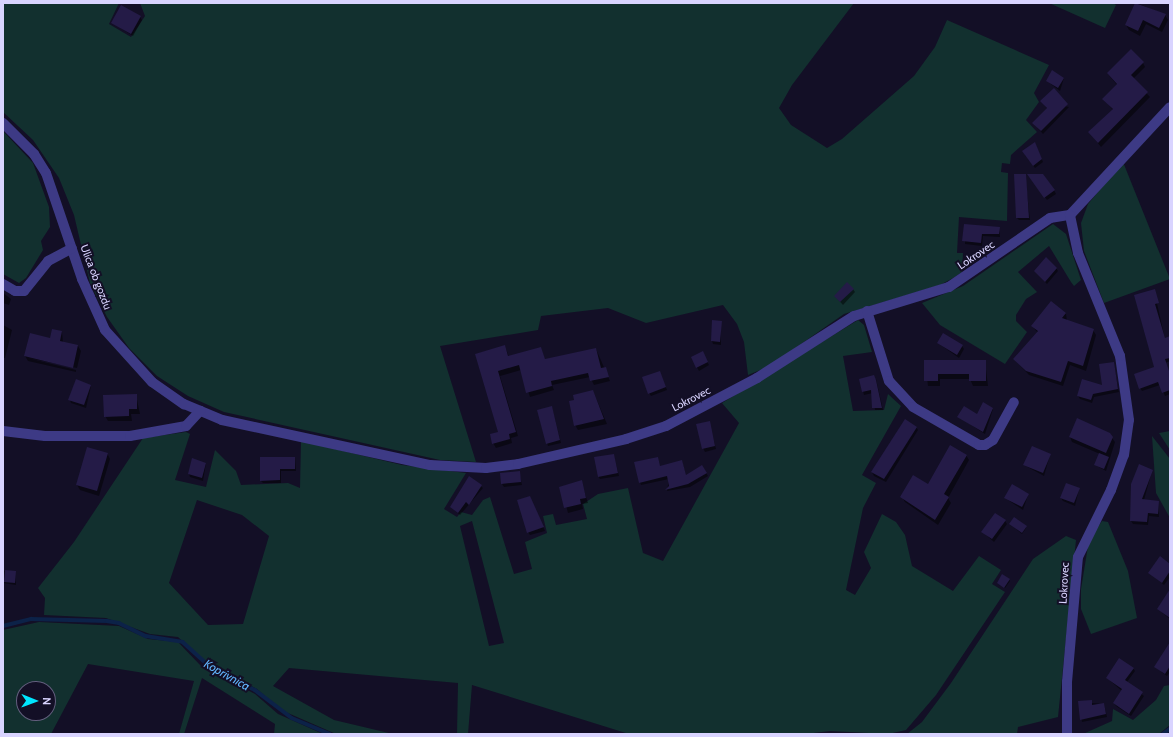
<!DOCTYPE html>
<html>
<head>
<meta charset="utf-8">
<style>
  body { margin:0 }
  #map { position:relative; width:1173px; height:737px; overflow:hidden; background:#130f26; font-family:Cabin,sans-serif }
  div>[style] { position:absolute }
  .green>* { inset:0; background:#12302f }
  .shadow>* { inset:0; background:#0007 }
  .stream>* { height:3.5px; margin:-1.75px; padding:0 1.75px; transform-origin:1.75px; border-radius:1.75px; background:#0c2248 }
  .building>* { inset:0; background:#241b47 }
  .minor>* { height:10px; margin:-5px; padding:0 5px; transform-origin:5px; border-radius:5px; background:#3d3a85 }
  span { translate:-50% -50%; white-space:nowrap; text-align:center; line-height:1.15; -webkit-text-stroke:4px #130f26; paint-order:stroke }
  .street-label { font-size:11px; color:#d9d4ff }
  .water-label { font-size:12px; color:#62b6ff; font-style:italic }
  .frame { position:absolute; inset:0; border:4px solid #d9d4ff; pointer-events:none }
  .north { position:absolute; left:16px; top:681px; width:40px; height:40px; box-sizing:border-box; background:#130f26; border:1px solid #625e7d; border-radius:50%; rotate:91deg; font-size:11px; font-weight:700; line-height:16px; text-align:center; color:#d9d4ff }
  .north::after { content:''; display:block; margin:auto; width:14px; height:18px; background:#00e5ff; clip-path:polygon(50% 0,100% 100%,50% 72%,0 100%) }
</style>
</head>
<body>
<div id="map">
  <div class="green">
    <i style="clip-path:polygon(3px 3px,119px 3px,109px 24px,131px 37px,145px 16px,140px 3px,854px 3px,792px 85px,779px 108px,791px 125px,827px 148px,842px 139px,914px 76px,935px 47px,947px 20px,1049px 65px,1034px 93px,1039px 102px,1026px 120px,1037px 132px,1011px 155px,1010px 164px,1002px 163px,1001px 172px,1008px 173px,1007px 221px,959px 217px,957px 253px,963px 253px,962px 272px,955px 277px,940px 285px,844px 314px,768px 367px,748px 375px,744px 342px,737px 324px,723px 305px,646px 323px,608px 308px,541px 316px,538px 330px,440px 346px,476px 462px,440px 460px,224px 412px,188px 396px,157px 376px,129px 348px,107px 317px,90px 283px,74px 215px,59px 178px,33px 140px,3px 112px)"></i>
    <i style="clip-path:polygon(1049px 3px,1113px 3px,1116px 5px,1105px 28px)"></i>
    <i style="clip-path:polygon(3px 131px,33px 163px,49px 207px,50px 227px,41px 241px,43px 250px,26px 278px,19px 283px,3px 274px)"></i>
    <i style="clip-path:polygon(1123px 162px,1170px 279px,1104px 303px,1084px 251px,1081px 223px,1088px 204px)"></i>
    <i style="clip-path:polygon(1053px 224px,1066px 234px,1081px 280px,1074px 286px,1071px 282px,1049px 246px,1018px 272px,1037px 292px,1026px 299px,1016px 315px,1016px 321px,1027px 332px,1005px 364px,940px 325px,922px 303px,963px 286px)"></i>
    <i style="clip-path:polygon(evenodd,858px 320px,864px 325px,872px 352px,843px 356px,853px 411px,884px 410px,888px 394px,901px 406px,862px 475px,876px 483px,863px 508px,846px 590px,855px 595px,871px 568px,864px 552px,882px 514px,896px 522px,905px 535px,912px 566px,953px 591px,979px 556px,1001px 570px,992px 584px,1005px 592px,936px 695px,906px 730px,888px 734px,830px 731px,805px 734px,629px 734px,472px 685px,468px 734px,457px 734px,458px 683px,289px 668px,273px 686px,334px 720px,393px 734px,336px 734px,281px 710px,257px 689px,206px 662px,178px 637px,150px 634px,106px 618px,44px 615px,45px 598px,38px 588px,74px 542px,143px 438px,186px 432px,190px 434px,175px 480px,206px 487px,215px 450px,236px 471px,241px 485px,288px 483px,300px 488px,301px 441px,402px 465px,466px 473px,444px 509px,457px 517px,461px 512px,472px 515px,483px 500px,490px 497px,514px 574px,532px 569px,525px 542px,547px 533px,543px 516px,553px 514px,556px 525px,587px 519px,583px 504px,598px 494px,628px 488px,643px 553px,663px 561px,739px 423px,722px 403px,858px 320px,197px 500px,242px 515px,269px 536px,243px 624px,208px 625px,169px 583px,197px 500px,858px 320px,472px 521px,504px 643px,489px 646px,460px 526px,472px 521px)"></i>
    <i style="clip-path:polygon(1170px 431px,1170px 450px,1159px 433px)"></i>
    <i style="clip-path:polygon(1152px 436px,1170px 459px,1170px 518px,1156px 493px)"></i>
    <i style="clip-path:polygon(1102px 521px,1108px 522px,1128px 571px,1137px 618px,1091px 634px,1081px 609px,1081px 589px,1089px 540px)"></i>
    <i style="clip-path:polygon(1066px 536px,1076px 540px,1058px 717px,1018px 727px,1017px 734px,907px 734px,922px 722px,951px 683px,1033px 559px)"></i>
    <i style="clip-path:polygon(evenodd,39px 622px,119px 626px,148px 639px,178px 642px,201px 666px,255px 694px,278px 714px,323px 734px,274px 734px,275px 724px,202px 678px,184px 734px,179px 734px,194px 681px,88px 664px,51px 734px,3px 734px,3px 630px,39px 622px,24px 689px,48px 689px,48px 713px,24px 713px,24px 689px)"></i>
    <i style="clip-path:polygon(1170px 685px,1170px 725px,1159px 734px,1083px 734px,1112px 721px,1113px 709px,1133px 720px,1156px 700px,1164px 686px)"></i>
  </div>
  <div class="shadow">
    <i style="clip-path:polygon(1137px 3px,1165px 15px,1168px 20px,1162px 32px,1146px 24px,1140px 36px,1129px 30px,1126px 25px)"></i>
    <i style="clip-path:polygon(140px 17px,142px 20px,133px 36px,113px 23px)"></i>
    <i style="clip-path:polygon(1143px 63px,1145px 67px,1133px 79px,1150px 97px,1101px 147px,1089px 132px,1113px 110px,1104px 99px,1117px 85px,1108px 74px)"></i>
    <i style="clip-path:polygon(1064px 78px,1060px 91px,1047px 81px)"></i>
    <i style="clip-path:polygon(1042px 101px,1069px 107px,1043px 134px,1036px 126px,1047px 109px)"></i>
    <i style="clip-path:polygon(1035px 143px,1043px 162px,1035px 168px,1025px 155px)"></i>
    <i style="clip-path:polygon(1025px 175px,1030px 220px,1019px 220px,1017px 218px)"></i>
    <i style="clip-path:polygon(1030px 177px,1054px 190px,1056px 194px,1047px 200px)"></i>
    <i style="clip-path:polygon(965px 225px,999px 228px,1000px 237px,983px 236px,982px 246px,965px 244px)"></i>
    <i style="clip-path:polygon(1056px 268px,1058px 271px,1047px 284px,1035px 271px)"></i>
    <i style="clip-path:polygon(853px 289px,855px 292px,843px 305px,835px 296px)"></i>
    <i style="clip-path:polygon(1154px 290px,1165px 339px,1170px 338px,1170px 361px,1165px 363px,1170px 394px,1165px 396px,1160px 385px,1142px 391px,1140px 388px,1156px 367px)"></i>
    <i style="clip-path:polygon(3px 293px,11px 299px,9px 305px,3px 303px)"></i>
    <i style="clip-path:polygon(1051px 302px,1066px 314px,1067px 321px,1093px 330px,1096px 335px,1086px 371px,1070px 365px,1063px 386px,1029px 375px,1014px 359px,1038px 333px,1032px 326px)"></i>
    <i style="clip-path:polygon(721px 322px,721px 345px,713px 344px,712px 341px)"></i>
    <i style="clip-path:polygon(3px 325px,12px 330px,5px 358px,3px 358px)"></i>
    <i style="clip-path:polygon(53px 330px,62px 332px,63px 343px,78px 346px,81px 351px,77px 368px,28px 358px,76px 370px,76px 372px,28px 361px,25px 356px,51px 339px)"></i>
    <i style="clip-path:polygon(938px 343px,962px 346px,964px 349px,959px 358px)"></i>
    <i style="clip-path:polygon(505px 346px,509px 357px,541px 348px,545px 360px,596px 349px,610px 381px,594px 385px,590px 377px,552px 385px,554px 390px,530px 397px,521px 370px,500px 376px,518px 436px,511px 438px,512px 443px,496px 448px,493px 443px,499px 433px,476px 354px)"></i>
    <i style="clip-path:polygon(702px 352px,709px 365px,699px 371px,692px 358px)"></i>
    <i style="clip-path:polygon(925px 361px,985px 361px,988px 386px,973px 386px,970px 379px,940px 379px,940px 386px,928px 386px)"></i>
    <i style="clip-path:polygon(1113px 363px,1119px 392px,1094px 397px,1092px 403px,1080px 399px,1078px 396px,1104px 387px)"></i>
    <i style="clip-path:polygon(661px 375px,667px 390px,651px 396px,649px 393px)"></i>
    <i style="clip-path:polygon(860px 379px,876px 379px,883px 410px,875px 410px,873px 393px,864px 395px)"></i>
    <i style="clip-path:polygon(91px 386px,86px 408px,71px 403px,70px 400px)"></i>
    <i style="clip-path:polygon(593px 391px,607px 424px,578px 430px,575px 425px)"></i>
    <i style="clip-path:polygon(136px 395px,140px 414px,131px 414px,132px 421px,108px 421px,105px 416px)"></i>
    <i style="clip-path:polygon(552px 407px,561px 443px,548px 446px,538px 411px)"></i>
    <i style="clip-path:polygon(993px 409px,985px 434px,959px 417px,977px 415px)"></i>
    <i style="clip-path:polygon(709px 422px,716px 449px,705px 452px,703px 448px)"></i>
    <i style="clip-path:polygon(916px 427px,918px 430px,886px 482px,874px 476px,872px 472px)"></i>
    <i style="clip-path:polygon(1070px 437px,1112px 438px,1115px 442px,1106px 471px,1095px 465px,1100px 454px,1072px 442px)"></i>
    <i style="clip-path:polygon(107px 453px,110px 459px,99px 496px,80px 490px,77px 485px)"></i>
    <i style="clip-path:polygon(614px 455px,619px 476px,600px 479px,598px 476px)"></i>
    <i style="clip-path:polygon(966px 455px,969px 460px,948px 498px,951px 503px,938px 525px,905px 502px,902px 497px,928px 486px)"></i>
    <i style="clip-path:polygon(1050px 455px,1044px 476px,1024px 465px)"></i>
    <i style="clip-path:polygon(295px 458px,296px 471px,281px 471px,281px 483px,263px 483px,261px 481px)"></i>
    <i style="clip-path:polygon(682px 461px,686px 476px,702px 466px,708px 476px,690px 487px,667px 491px,669px 479px,641px 485px,640px 482px,660px 467px)"></i>
    <i style="clip-path:polygon(206px 463px,203px 481px,190px 477px,189px 474px)"></i>
    <i style="clip-path:polygon(1152px 471px,1144px 500px,1158px 502px,1159px 517px,1149px 516px,1148px 525px,1133px 524px,1131px 521px)"></i>
    <i style="clip-path:polygon(519px 472px,522px 485px,504px 487px,502px 484px)"></i>
    <i style="clip-path:polygon(469px 477px,483px 488px,460px 515px,451px 507px)"></i>
    <i style="clip-path:polygon(581px 482px,588px 503px,582px 504px,583px 509px,568px 513px,561px 487px)"></i>
    <i style="clip-path:polygon(1079px 489px,1075px 506px,1063px 501px,1061px 498px)"></i>
    <i style="clip-path:polygon(1028px 495px,1023px 510px,1005px 498px)"></i>
    <i style="clip-path:polygon(531px 500px,545px 531px,530px 535px,528px 532px)"></i>
    <i style="clip-path:polygon(1005px 521px,1007px 524px,994px 542px,983px 532px)"></i>
    <i style="clip-path:polygon(1010px 524px,1026px 527px,1026px 528px,1022px 534px)"></i>
    <i style="clip-path:polygon(1170px 565px,1170px 577px,1164px 585px,1150px 573px)"></i>
    <i style="clip-path:polygon(3px 571px,15px 572px,16px 585px,3px 583px)"></i>
    <i style="clip-path:polygon(1010px 581px,1005px 588px,998px 583px,1009px 579px)"></i>
    <i style="clip-path:polygon(1170px 593px,1170px 619px,1158px 609px)"></i>
    <i style="clip-path:polygon(1170px 651px,1170px 672px,1167px 676px,1155px 667px)"></i>
    <i style="clip-path:polygon(1133px 668px,1135px 671px,1127px 682px,1144px 696px,1131px 716px,1116px 706px,1114px 703px,1122px 691px,1107px 678px)"></i>
    <i style="clip-path:polygon(1079px 702px,1104px 704px,1107px 717px,1082px 722px)"></i>
  </div>
  <div class="stream">
    <i style="left:3px;top:626px;width:29px;rotate:-14deg"></i>
    <i style="left:31px;top:619px;width:76px;rotate:1.5deg"></i>
    <i style="left:107px;top:621px;width:12px;rotate:9deg"></i>
    <i style="left:119px;top:623px;width:30px;rotate:26deg"></i>
    <i style="left:146px;top:636px;width:37px;rotate:9deg"></i>
    <i style="left:183px;top:642px;width:43px;rotate:42.2deg"></i>
    <i style="left:215px;top:671px;width:44px;rotate:25.4deg"></i>
    <i style="left:255px;top:690px;width:46px;rotate:37.1deg"></i>
    <i style="left:292px;top:718px;width:41px;rotate:22.8deg"></i>
    <i style="left:1163px;top:734px;width:9px;rotate:-36deg"></i>
  </div>
  <div class="building">
    <i style="clip-path:polygon(1135px 3px,1166px 14px,1159px 28px,1143px 20px,1138px 31px,1125px 25px)"></i>
    <i style="clip-path:polygon(121px 5px,141px 16px,131px 34px,111px 23px)"></i>
    <i style="clip-path:polygon(1131px 49px,1144px 62px,1131px 75px,1148px 92px,1098px 143px,1088px 132px,1113px 109px,1102px 99px,1117px 84px,1107px 73px)"></i>
    <i style="clip-path:polygon(1052px 70px,1064px 78px,1058px 88px,1046px 81px)"></i>
    <i style="clip-path:polygon(1054px 88px,1068px 104px,1041px 131px,1032px 123px,1047px 108px,1040px 101px)"></i>
    <i style="clip-path:polygon(1035px 142px,1042px 159px,1033px 166px,1022px 151px)"></i>
    <i style="clip-path:polygon(1014px 174px,1026px 174px,1029px 218px,1016px 218px)"></i>
    <i style="clip-path:polygon(1027px 174px,1043px 174px,1055px 190px,1044px 198px)"></i>
    <i style="clip-path:polygon(964px 224px,1000px 227px,999px 234px,982px 234px,981px 243px,962px 241px)"></i>
    <i style="clip-path:polygon(1046px 257px,1057px 268px,1045px 282px,1034px 271px)"></i>
    <i style="clip-path:polygon(847px 282px,854px 289px,840px 302px,834px 296px)"></i>
    <i style="clip-path:polygon(1155px 289px,1159px 303px,1155px 304px,1165px 338px,1170px 336px,1170px 358px,1165px 359px,1170px 374px,1170px 390px,1162px 393px,1158px 382px,1139px 389px,1134px 374px,1154px 367px,1134px 295px)"></i>
    <i style="clip-path:polygon(1051px 301px,1066px 313px,1062px 318px,1094px 329px,1083px 366px,1068px 361px,1061px 382px,1026px 371px,1013px 359px,1038px 331px,1031px 326px)"></i>
    <i style="clip-path:polygon(712px 320px,722px 321px,720px 342px,711px 341px)"></i>
    <i style="clip-path:polygon(52px 329px,62px 331px,60px 341px,78px 345px,73px 368px,24px 356px,30px 333px,50px 338px)"></i>
    <i style="clip-path:polygon(943px 333px,963px 345px,957px 355px,937px 343px)"></i>
    <i style="clip-path:polygon(505px 345px,508px 356px,541px 347px,545px 359px,596px 348px,601px 368px,606px 367px,609px 377px,590px 381px,588px 373px,551px 381px,552px 386px,526px 393px,519px 365px,498px 371px,516px 432px,509px 434px,510px 439px,492px 444px,490px 434px,498px 432px,475px 354px)"></i>
    <i style="clip-path:polygon(703px 351px,708px 362px,696px 368px,691px 357px)"></i>
    <i style="clip-path:polygon(924px 360px,986px 360px,986px 381px,969px 381px,969px 374px,938px 374px,938px 381px,924px 381px)"></i>
    <i style="clip-path:polygon(1114px 362px,1118px 389px,1093px 394px,1091px 400px,1077px 396px,1082px 379px,1102px 385px,1099px 364px)"></i>
    <i style="clip-path:polygon(660px 371px,666px 387px,648px 394px,642px 377px)"></i>
    <i style="clip-path:polygon(874px 375px,876px 380px,882px 408px,872px 408px,871px 390px,862px 392px,859px 379px)"></i>
    <i style="clip-path:polygon(76px 379px,91px 385px,84px 405px,68px 400px)"></i>
    <i style="clip-path:polygon(593px 390px,604px 419px,574px 426px,569px 401px,574px 400px,573px 395px)"></i>
    <i style="clip-path:polygon(137px 394px,137px 409px,129px 409px,129px 416px,104px 417px,103px 395px)"></i>
    <i style="clip-path:polygon(983px 402px,993px 408px,983px 432px,957px 417px,964px 406px,977px 414px)"></i>
    <i style="clip-path:polygon(552px 406px,560px 440px,546px 444px,537px 410px)"></i>
    <i style="clip-path:polygon(1077px 418px,1110px 433px,1113px 437px,1106px 453px,1069px 437px)"></i>
    <i style="clip-path:polygon(905px 419px,917px 427px,884px 479px,871px 472px)"></i>
    <i style="clip-path:polygon(710px 421px,715px 446px,702px 449px,696px 424px)"></i>
    <i style="clip-path:polygon(950px 445px,967px 455px,944px 494px,949px 497px,935px 520px,900px 497px,913px 475px,928px 484px)"></i>
    <i style="clip-path:polygon(1032px 446px,1051px 454px,1043px 473px,1023px 465px)"></i>
    <i style="clip-path:polygon(87px 447px,108px 453px,97px 491px,76px 485px)"></i>
    <i style="clip-path:polygon(1099px 453px,1109px 457px,1104px 469px,1094px 465px)"></i>
    <i style="clip-path:polygon(614px 454px,618px 473px,598px 477px,594px 457px)"></i>
    <i style="clip-path:polygon(260px 457px,295px 457px,295px 469px,280px 469px,280px 480px,260px 481px)"></i>
    <i style="clip-path:polygon(658px 457px,660px 466px,682px 460px,686px 475px,702px 465px,707px 473px,688px 484px,665px 490px,669px 486px,667px 476px,639px 483px,634px 462px)"></i>
    <i style="clip-path:polygon(192px 458px,206px 463px,202px 478px,188px 474px)"></i>
    <i style="clip-path:polygon(1139px 464px,1153px 470px,1142px 499px,1159px 501px,1158px 514px,1148px 513px,1147px 522px,1130px 521px,1131px 484px)"></i>
    <i style="clip-path:polygon(520px 471px,521px 482px,501px 484px,500px 473px)"></i>
    <i style="clip-path:polygon(469px 476px,482px 485px,469px 505px,466px 502px,458px 513px,450px 507px)"></i>
    <i style="clip-path:polygon(582px 480px,586px 498px,580px 499px,581px 504px,564px 508px,559px 487px)"></i>
    <i style="clip-path:polygon(1066px 483px,1080px 488px,1074px 503px,1060px 498px)"></i>
    <i style="clip-path:polygon(1012px 484px,1029px 494px,1022px 507px,1004px 498px)"></i>
    <i style="clip-path:polygon(530px 496px,544px 527px,527px 533px,517px 500px)"></i>
    <i style="clip-path:polygon(995px 513px,1006px 520px,992px 539px,981px 532px)"></i>
    <i style="clip-path:polygon(1014px 517px,1027px 526px,1022px 533px,1009px 524px)"></i>
    <i style="clip-path:polygon(1160px 556px,1170px 564px,1170px 571px,1162px 583px,1148px 573px)"></i>
    <i style="clip-path:polygon(5px 570px,16px 571px,15px 583px,4px 582px)"></i>
    <i style="clip-path:polygon(1002px 574px,1010px 579px,1004px 588px,997px 583px)"></i>
    <i style="clip-path:polygon(1170px 589px,1170px 618px,1157px 609px)"></i>
    <i style="clip-path:polygon(1170px 642px,1170px 666px,1165px 674px,1154px 667px)"></i>
    <i style="clip-path:polygon(1119px 658px,1134px 668px,1125px 680px,1143px 692px,1129px 714px,1113px 703px,1122px 689px,1106px 678px)"></i>
    <i style="clip-path:polygon(1092px 700px,1092px 705px,1104px 703px,1106px 714px,1080px 720px,1078px 701px)"></i>
  </div>
  <div class="minor">
    <i style="left:3px;top:123px;width:44px;rotate:45deg"></i>
    <i style="left:34px;top:154px;width:22px;rotate:58deg"></i>
    <i style="left:46px;top:173px;width:112px;rotate:71.2deg"></i>
    <i style="left:82px;top:279px;width:56px;rotate:65.7deg"></i>
    <i style="left:105px;top:330px;width:70px;rotate:47.9deg"></i>
    <i style="left:152px;top:382px;width:39px;rotate:35deg"></i>
    <i style="left:184px;top:404px;width:41px;rotate:22.8deg"></i>
    <i style="left:222px;top:420px;width:213px;rotate:12.2deg"></i>
    <i style="left:430px;top:465px;width:56px;rotate:3.1deg"></i>
    <i style="left:486px;top:468px;width:32px;rotate:-7deg"></i>
    <i style="left:518px;top:464px;width:111px;rotate:-13deg"></i>
    <i style="left:626px;top:439px;width:42px;rotate:-18deg"></i>
    <i style="left:666px;top:426px;width:103px;rotate:-27.8deg"></i>
    <i style="left:757px;top:378px;width:115px;rotate:-32.6deg"></i>
    <i style="left:854px;top:316px;width:99px;rotate:-17deg"></i>
    <i style="left:949px;top:287px;width:122px;rotate:-34.3deg"></i>
    <i style="left:1050px;top:218px;width:20px;rotate:-9deg"></i>
    <i style="left:1070px;top:215px;width:147px;rotate:-47.2deg"></i>
    <i style="left:3px;top:284px;width:14px;rotate:30deg"></i>
    <i style="left:15px;top:291px;width:9px"></i>
    <i style="left:24px;top:291px;width:38px;rotate:-51deg"></i>
    <i style="left:48px;top:261px;width:27px;rotate:-28deg"></i>
    <i style="left:867px;top:311px;width:73px;rotate:72.6deg"></i>
    <i style="left:889px;top:381px;width:35px;rotate:47deg"></i>
    <i style="left:913px;top:407px;width:76px;rotate:29.9deg"></i>
    <i style="left:979px;top:445px;width:6px"></i>
    <i style="left:985px;top:445px;width:9px;rotate:-32deg"></i>
    <i style="left:993px;top:440px;width:43px;rotate:-61.1deg"></i>
    <i style="left:3px;top:431px;width:42px;rotate:6.8deg"></i>
    <i style="left:45px;top:436px;width:85px"></i>
    <i style="left:130px;top:436px;width:57px;rotate:-10.1deg"></i>
    <i style="left:186px;top:426px;width:21px;rotate:-47deg"></i>
    <i style="left:1067px;top:734px;width:52px;rotate:-90deg"></i>
    <i style="left:1067px;top:682px;width:125px;rotate:-85deg"></i>
    <i style="left:1078px;top:557px;width:75px;rotate:-63.8deg"></i>
    <i style="left:1111px;top:490px;width:37px;rotate:-70deg"></i>
    <i style="left:1124px;top:455px;width:35px;rotate:-82deg"></i>
    <i style="left:1129px;top:420px;width:65px;rotate:-98deg"></i>
    <i style="left:1120px;top:356px;width:111px;rotate:-112.2deg"></i>
    <i style="left:1078px;top:253px;width:39px;rotate:-102deg"></i>
  </div>
  <div class="street-label">
    <span style="left:976px;top:255px;rotate:-34deg">Lokrovec</span>
    <span style="left:96px;top:277px;rotate:69deg">Ulica ob gozdu</span>
    <span style="left:691px;top:399px;rotate:-27deg">Lokrovec</span>
    <span style="left:1064px;top:583px;rotate:-87deg">Lokrovec</span>
  </div>
  <div class="water-label">
    <span style="left:227px;top:675px;rotate:29deg">Koprivnica</span>
  </div>
  <div class="frame"></div>
  <div class="north">N</div>
</div>
</body>
</html>
